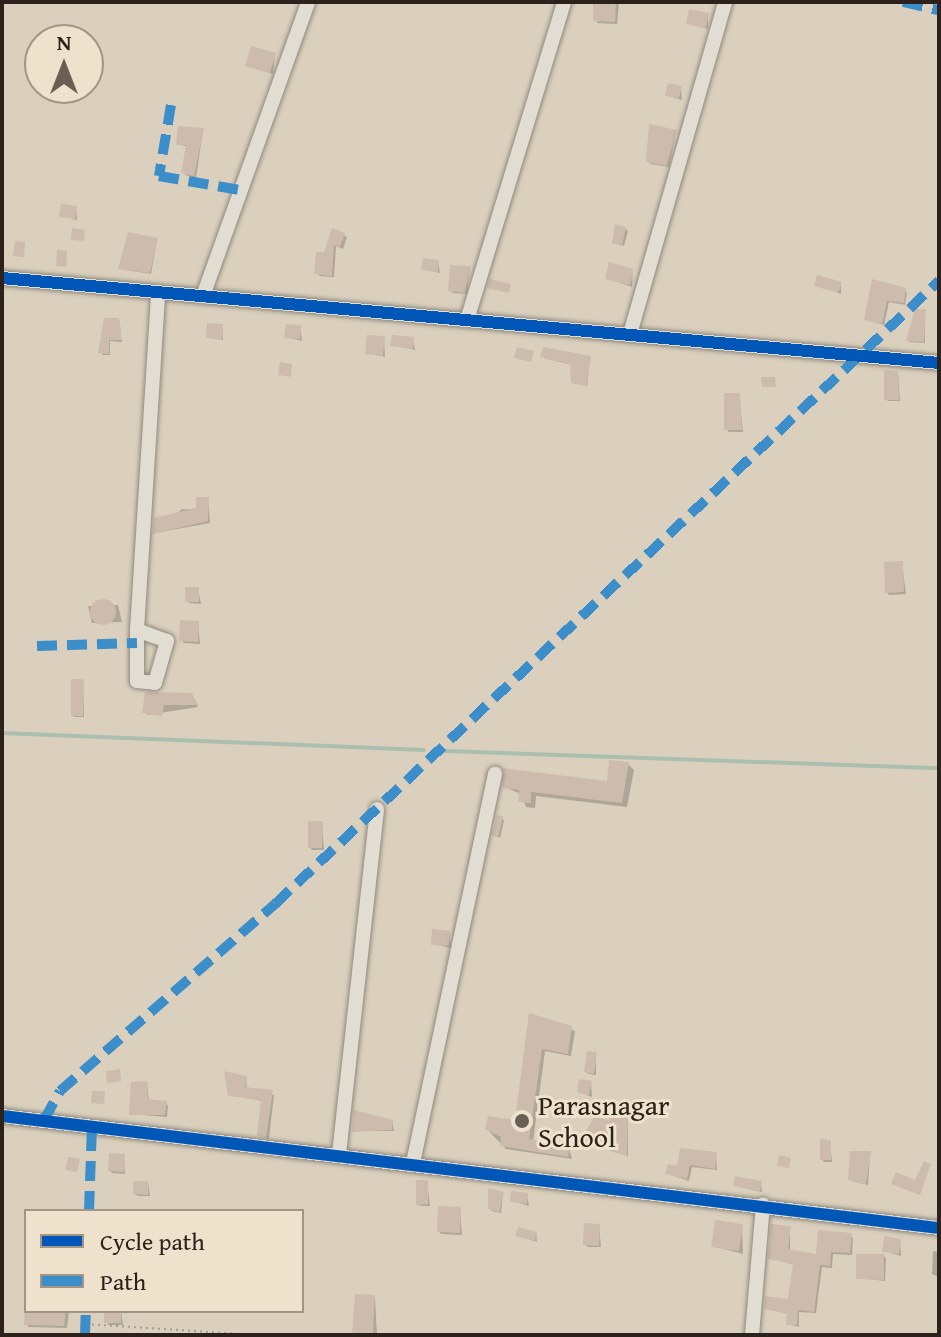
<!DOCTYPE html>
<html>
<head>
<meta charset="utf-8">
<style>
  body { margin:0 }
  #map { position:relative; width:941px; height:1337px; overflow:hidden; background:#dad0bd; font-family:"Gentium Book Plus",serif }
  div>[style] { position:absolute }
  .shadow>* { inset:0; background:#0003 }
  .stream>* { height:4px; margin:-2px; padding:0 2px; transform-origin:2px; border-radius:2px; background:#aabfb0 }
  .building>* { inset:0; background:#cdbbae }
  .round { border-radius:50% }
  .path>* { height:2px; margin-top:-1px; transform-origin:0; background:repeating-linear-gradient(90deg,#a29d95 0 2px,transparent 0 6px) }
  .roads { filter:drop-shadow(0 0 2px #8f887d) drop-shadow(0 0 2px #8f887d) }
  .minor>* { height:14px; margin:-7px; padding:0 7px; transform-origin:7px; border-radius:7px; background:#e2ddd3 }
  .quiet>* { height:10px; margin-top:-5px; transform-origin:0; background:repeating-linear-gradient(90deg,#3b8ec9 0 20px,transparent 0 30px) }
  .cycleway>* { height:12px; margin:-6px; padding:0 6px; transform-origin:6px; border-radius:6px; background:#0057b8 }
  .dots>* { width:22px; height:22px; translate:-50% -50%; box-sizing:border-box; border:4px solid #efe2cc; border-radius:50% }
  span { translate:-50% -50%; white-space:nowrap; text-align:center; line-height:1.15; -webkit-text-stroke:6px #efe2cc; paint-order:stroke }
  .poi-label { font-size:28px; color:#2d221b }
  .left { translate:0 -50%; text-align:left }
  .frame { position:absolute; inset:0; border:4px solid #2d221b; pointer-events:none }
  .legend { position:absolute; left:24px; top:1209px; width:280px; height:104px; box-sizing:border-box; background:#efe2cc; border:2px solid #a19585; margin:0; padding:10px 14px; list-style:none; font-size:24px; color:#2d221b }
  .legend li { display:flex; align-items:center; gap:16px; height:40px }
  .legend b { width:40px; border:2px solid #a19585 }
  .north { position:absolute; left:24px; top:24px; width:80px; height:80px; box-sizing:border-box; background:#efe2cc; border:2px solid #a19585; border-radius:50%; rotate:0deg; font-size:22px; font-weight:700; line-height:32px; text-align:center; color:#2d221b }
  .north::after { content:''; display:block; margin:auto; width:28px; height:36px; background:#6a5f54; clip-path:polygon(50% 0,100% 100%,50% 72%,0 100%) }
</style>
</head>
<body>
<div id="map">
  <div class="shadow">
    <i style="clip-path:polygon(595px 2px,619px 2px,617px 24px,597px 23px)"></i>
    <i style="clip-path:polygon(708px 15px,708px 29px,689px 24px)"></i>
    <i style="clip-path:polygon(275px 54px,273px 74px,247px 66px)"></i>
    <i style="clip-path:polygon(681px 88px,682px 100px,667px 95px)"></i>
    <i style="clip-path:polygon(203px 130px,196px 178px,185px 175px,188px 147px,178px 144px)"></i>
    <i style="clip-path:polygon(676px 132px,669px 167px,651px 164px,648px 161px)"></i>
    <i style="clip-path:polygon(76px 208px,77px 220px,62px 216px)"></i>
    <i style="clip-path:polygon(625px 229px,628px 231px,624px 246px,617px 241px)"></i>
    <i style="clip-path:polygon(333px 231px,347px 237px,343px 249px,336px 246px,334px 277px,319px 276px)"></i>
    <i style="clip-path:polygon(157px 240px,151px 274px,120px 269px)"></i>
    <i style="clip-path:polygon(438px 262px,440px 273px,423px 269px)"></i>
    <i style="clip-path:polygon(470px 268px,467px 294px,453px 293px,450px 291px)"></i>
    <i style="clip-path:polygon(633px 270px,632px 287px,607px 278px)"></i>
    <i style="clip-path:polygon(874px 281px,907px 292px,905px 305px,889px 302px,884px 325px,866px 320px)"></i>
    <i style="clip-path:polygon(841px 284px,841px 294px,816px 285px)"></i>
    <i style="clip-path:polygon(925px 311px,925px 343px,910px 342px,908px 341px)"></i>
    <i style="clip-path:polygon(118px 320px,122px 342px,110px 341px,110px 355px,102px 355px)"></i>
    <i style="clip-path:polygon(222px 326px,223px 340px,208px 337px)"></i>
    <i style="clip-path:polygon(300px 327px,302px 341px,286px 337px)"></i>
    <i style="clip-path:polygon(384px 338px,385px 357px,367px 353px)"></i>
    <i style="clip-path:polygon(413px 339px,415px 350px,393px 345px)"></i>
    <i style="clip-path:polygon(544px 358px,590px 358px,587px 386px,573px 382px,572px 365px)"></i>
    <i style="clip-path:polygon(898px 373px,900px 401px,888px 401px,886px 399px)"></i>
    <i style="clip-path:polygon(739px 395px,743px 432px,729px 432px,726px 429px)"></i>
    <i style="clip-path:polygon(208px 499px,210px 523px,155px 533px,182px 509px,198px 510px)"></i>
    <i style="clip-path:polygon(902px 564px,906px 594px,889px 595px,887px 592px)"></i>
    <i style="clip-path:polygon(198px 589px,201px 604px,189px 603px,187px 601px)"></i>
    <i style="clip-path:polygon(88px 606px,118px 605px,122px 622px,92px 623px)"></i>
    <i style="clip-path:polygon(198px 623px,200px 644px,184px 643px,181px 640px)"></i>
    <i style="clip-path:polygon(83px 681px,84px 717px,74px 717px,73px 716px)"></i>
    <i style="clip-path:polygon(147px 694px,194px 698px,198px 707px,147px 715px)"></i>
    <i style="clip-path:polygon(628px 764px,634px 770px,627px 807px,536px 796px,535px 808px,526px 807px,521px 794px,504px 787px,609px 783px)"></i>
    <i style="clip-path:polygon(502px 818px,504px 821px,500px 838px,494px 835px)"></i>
    <i style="clip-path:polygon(322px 823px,324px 850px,312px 850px,310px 847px)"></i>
    <i style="clip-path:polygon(449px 933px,451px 948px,433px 944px)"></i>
    <i style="clip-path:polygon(531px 1016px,575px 1031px,571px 1056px,545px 1051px,533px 1142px,569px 1148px,572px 1159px,506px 1149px,487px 1129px,517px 1123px)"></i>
    <i style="clip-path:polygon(596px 1054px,596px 1075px,589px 1074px,586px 1072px)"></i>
    <i style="clip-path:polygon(246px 1078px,247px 1089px,274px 1095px,269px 1139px,259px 1136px,263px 1101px,229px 1095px)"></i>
    <i style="clip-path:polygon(147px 1083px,149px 1101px,168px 1105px,167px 1117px,131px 1114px)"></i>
    <i style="clip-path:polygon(591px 1083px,592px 1097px,579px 1092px)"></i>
    <i style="clip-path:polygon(628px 1116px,628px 1156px,582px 1142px,611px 1122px)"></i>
    <i style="clip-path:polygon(392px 1121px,394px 1131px,354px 1131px)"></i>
    <i style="clip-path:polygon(830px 1142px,832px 1162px,824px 1162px,822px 1159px)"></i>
    <i style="clip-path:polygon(870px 1153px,868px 1185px,852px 1181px,850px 1179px)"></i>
    <i style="clip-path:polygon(716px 1154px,717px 1170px,692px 1167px,689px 1181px,668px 1174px)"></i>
    <i style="clip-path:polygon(124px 1156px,125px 1174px,112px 1173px,110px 1171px)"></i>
    <i style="clip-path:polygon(427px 1182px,430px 1206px,421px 1206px,418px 1204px)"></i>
    <i style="clip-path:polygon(148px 1183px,150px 1196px,138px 1196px,135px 1194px)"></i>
    <i style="clip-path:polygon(761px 1183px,762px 1192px,735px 1186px)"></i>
    <i style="clip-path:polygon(503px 1194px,501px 1213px,492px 1211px,490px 1208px)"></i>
    <i style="clip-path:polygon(527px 1195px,529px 1206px,512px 1201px)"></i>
    <i style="clip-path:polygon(460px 1209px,462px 1235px,441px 1234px,439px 1231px)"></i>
    <i style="clip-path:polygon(599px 1226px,601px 1247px,588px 1247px,585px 1244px)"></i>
    <i style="clip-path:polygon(742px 1226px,743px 1254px,713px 1246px)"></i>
    <i style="clip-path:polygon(790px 1228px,790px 1252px,818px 1256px,853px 1237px,852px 1255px,833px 1254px,832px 1268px,822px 1267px,816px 1313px,799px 1312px,799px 1327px,788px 1324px,789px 1314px,766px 1309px,790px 1301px,795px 1265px,771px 1258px)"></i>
    <i style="clip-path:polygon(536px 1233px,537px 1242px,518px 1236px)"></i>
    <i style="clip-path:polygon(900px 1241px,901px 1256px,885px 1251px)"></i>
    <i style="clip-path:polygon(933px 1251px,939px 1252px,939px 1277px,932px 1274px)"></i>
    <i style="clip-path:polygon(886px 1258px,885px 1281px,858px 1278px,884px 1256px)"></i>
    <i style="clip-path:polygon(375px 1297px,377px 1335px,354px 1335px)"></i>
    <i style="clip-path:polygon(27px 1311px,69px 1311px,67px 1328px,28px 1327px)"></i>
    <i style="clip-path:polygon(106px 1311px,121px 1311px,123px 1325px,108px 1325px)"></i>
  </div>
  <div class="stream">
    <i style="left:2px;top:733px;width:422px;rotate:2.3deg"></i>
    <i style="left:445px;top:751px;width:494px;rotate:2deg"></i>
  </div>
  <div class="building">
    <i style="clip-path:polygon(593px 2px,616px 2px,615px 22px,593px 21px)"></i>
    <i style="clip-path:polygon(689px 9px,709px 13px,706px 28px,686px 24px)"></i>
    <i style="clip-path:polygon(251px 46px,276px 53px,270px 73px,245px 66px)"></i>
    <i style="clip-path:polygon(668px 83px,682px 86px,679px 98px,665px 96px)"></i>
    <i style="clip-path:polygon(649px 124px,677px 130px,667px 166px,646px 162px)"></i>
    <i style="clip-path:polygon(178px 126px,204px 128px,194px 176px,181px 173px,186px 145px,176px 145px)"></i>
    <i style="clip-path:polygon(61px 204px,77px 206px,75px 219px,59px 217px)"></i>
    <i style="clip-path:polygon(615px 224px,626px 227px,622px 246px,612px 243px)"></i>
    <i style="clip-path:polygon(72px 228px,85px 230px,84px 241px,71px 240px)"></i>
    <i style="clip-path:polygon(332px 228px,345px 233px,340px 247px,334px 245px,332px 276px,314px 274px,316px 252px,324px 252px)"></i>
    <i style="clip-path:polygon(128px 232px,158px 238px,150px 273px,118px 269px)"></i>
    <i style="clip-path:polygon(15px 241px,25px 242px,24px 257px,13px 256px)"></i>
    <i style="clip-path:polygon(57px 250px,67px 251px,66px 267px,56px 266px)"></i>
    <i style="clip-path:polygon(423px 258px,439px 260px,438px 272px,421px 270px)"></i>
    <i style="clip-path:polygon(609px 262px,634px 269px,630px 285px,605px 279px)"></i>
    <i style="clip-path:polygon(450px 265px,471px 266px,465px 293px,448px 291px)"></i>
    <i style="clip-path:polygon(817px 275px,842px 282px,838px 293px,814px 286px)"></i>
    <i style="clip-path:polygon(490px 279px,511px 284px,509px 293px,487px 288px)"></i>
    <i style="clip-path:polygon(872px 279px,906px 288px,904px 303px,887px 301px,882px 324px,864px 320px)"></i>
    <i style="clip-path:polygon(915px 309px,926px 309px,924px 342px,906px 341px)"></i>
    <i style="clip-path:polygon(104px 318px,119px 318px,121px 330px,121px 340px,109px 340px,109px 354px,98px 353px)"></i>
    <i style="clip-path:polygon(207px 323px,223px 324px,222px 339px,206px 338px)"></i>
    <i style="clip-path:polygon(286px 324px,301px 325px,300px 339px,284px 338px)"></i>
    <i style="clip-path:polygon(367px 335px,385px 336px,383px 356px,365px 354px)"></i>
    <i style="clip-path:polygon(392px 335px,414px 337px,413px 349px,390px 346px)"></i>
    <i style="clip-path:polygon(517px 347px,534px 351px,531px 362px,514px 358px)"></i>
    <i style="clip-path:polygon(543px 347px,591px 356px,586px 386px,571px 383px,570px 364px,540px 357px)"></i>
    <i style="clip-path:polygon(280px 362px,292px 364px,291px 377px,278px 375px)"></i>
    <i style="clip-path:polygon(884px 370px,898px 371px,899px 400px,884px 400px)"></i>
    <i style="clip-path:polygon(761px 377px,775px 377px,776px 387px,762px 387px)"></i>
    <i style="clip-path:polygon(724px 393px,740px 393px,742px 430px,724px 430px)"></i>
    <i style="clip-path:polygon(196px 497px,209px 497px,208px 521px,153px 534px,154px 518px,196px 508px)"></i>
    <i style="clip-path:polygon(903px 561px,904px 592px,885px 593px,884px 562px)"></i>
    <i style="clip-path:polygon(185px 587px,199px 587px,199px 602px,185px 602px)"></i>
    <i class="round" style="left:90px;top:599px;width:26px;height:26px"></i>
    <i style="clip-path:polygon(180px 620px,199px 621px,198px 642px,179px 641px)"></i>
    <i style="clip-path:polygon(71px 679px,84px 679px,83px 716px,71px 716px)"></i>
    <i style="clip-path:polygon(145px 692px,192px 693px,198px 705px,164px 705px,162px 716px,142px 713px)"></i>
    <i style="clip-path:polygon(609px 760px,629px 762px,622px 803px,531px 792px,531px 803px,518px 802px,519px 790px,502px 788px,503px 768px,607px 781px)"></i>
    <i style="clip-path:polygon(497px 815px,503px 816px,498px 837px,492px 836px)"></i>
    <i style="clip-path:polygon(308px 821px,323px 821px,322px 848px,308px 848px)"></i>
    <i style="clip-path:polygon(432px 929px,450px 931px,449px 946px,431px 945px)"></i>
    <i style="clip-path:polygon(529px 1013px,572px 1026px,568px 1054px,542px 1049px,529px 1139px,570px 1146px,568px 1157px,500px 1146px,501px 1137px,485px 1129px,488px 1116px,515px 1120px)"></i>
    <i style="clip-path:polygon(587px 1051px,597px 1052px,594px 1074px,584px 1072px)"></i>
    <i style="clip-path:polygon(120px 1069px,121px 1081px,107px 1083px,106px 1071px)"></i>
    <i style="clip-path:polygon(224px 1071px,247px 1076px,245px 1087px,273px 1090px,266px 1138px,257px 1136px,261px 1100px,228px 1096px)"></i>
    <i style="clip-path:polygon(579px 1079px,592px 1081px,589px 1095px,577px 1093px)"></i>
    <i style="clip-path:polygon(147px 1081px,148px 1099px,167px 1101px,165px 1115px,129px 1115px,131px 1082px)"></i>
    <i style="clip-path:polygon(92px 1091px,105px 1091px,104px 1104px,91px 1103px)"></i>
    <i style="clip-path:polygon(354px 1110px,393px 1120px,392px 1130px,352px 1132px)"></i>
    <i style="clip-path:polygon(609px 1112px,628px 1114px,627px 1156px,580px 1142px,594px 1117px,609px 1120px)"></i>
    <i style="clip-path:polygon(820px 1139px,831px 1140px,831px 1160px,820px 1160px)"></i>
    <i style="clip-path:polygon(680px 1148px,717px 1152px,715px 1169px,690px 1165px,687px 1179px,665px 1174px,668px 1164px,677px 1166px)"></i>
    <i style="clip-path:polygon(850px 1151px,871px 1151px,866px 1184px,848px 1180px)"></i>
    <i style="clip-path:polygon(109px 1153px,125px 1154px,124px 1172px,108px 1171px)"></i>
    <i style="clip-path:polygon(779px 1155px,791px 1158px,789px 1168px,777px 1166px)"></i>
    <i style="clip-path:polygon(68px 1157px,80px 1159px,77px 1172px,65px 1170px)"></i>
    <i style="clip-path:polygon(924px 1161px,931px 1164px,920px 1195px,891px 1184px,896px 1172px,915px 1180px)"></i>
    <i style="clip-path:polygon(735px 1176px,762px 1181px,760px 1191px,733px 1186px)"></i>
    <i style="clip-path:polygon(416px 1180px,428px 1180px,428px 1204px,416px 1205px)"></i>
    <i style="clip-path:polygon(133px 1181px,148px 1181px,148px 1195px,133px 1194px)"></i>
    <i style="clip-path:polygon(488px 1188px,504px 1192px,499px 1212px,488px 1209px)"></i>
    <i style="clip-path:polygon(511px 1191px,528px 1193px,527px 1204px,510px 1202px)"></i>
    <i style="clip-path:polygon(438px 1206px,461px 1207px,460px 1233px,437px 1232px)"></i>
    <i style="clip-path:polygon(715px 1220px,743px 1224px,739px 1251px,711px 1247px)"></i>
    <i style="clip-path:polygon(584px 1223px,600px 1224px,599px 1246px,583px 1245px)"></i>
    <i style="clip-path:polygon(771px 1224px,791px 1226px,788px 1249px,816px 1254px,818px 1230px,852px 1233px,850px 1253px,831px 1252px,830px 1266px,820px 1265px,814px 1312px,798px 1310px,797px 1325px,786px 1325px,787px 1313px,764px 1309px,765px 1296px,788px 1299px,793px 1264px,768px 1259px)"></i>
    <i style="clip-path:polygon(518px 1227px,537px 1232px,535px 1241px,515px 1236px)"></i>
    <i style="clip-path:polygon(884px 1236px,901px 1239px,899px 1254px,882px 1252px)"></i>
    <i style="clip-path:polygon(856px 1254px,884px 1254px,884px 1280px,856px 1279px)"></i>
    <i style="clip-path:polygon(355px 1294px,375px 1295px,373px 1335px,352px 1335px)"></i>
    <i style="clip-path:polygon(25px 1311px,66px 1311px,64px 1326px,24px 1325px)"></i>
    <i style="clip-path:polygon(104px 1311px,121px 1311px,121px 1323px,104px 1323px)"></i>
  </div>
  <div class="path">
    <i style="left:86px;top:1324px;width:170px;rotate:3.7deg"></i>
  </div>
  <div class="roads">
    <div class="minor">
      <i style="left:2px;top:278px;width:941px;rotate:5.18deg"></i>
      <i style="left:203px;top:296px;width:312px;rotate:-70.3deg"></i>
      <i style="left:467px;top:320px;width:332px;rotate:-73deg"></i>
      <i style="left:630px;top:334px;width:345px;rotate:-74deg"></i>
      <i style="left:137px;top:630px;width:51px;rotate:90deg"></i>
      <i style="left:137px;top:681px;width:18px;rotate:6deg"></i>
      <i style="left:155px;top:683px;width:44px;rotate:-74.1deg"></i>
      <i style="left:167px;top:641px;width:32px;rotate:-160deg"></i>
      <i style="left:137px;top:630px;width:339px;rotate:-86.4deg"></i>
      <i style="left:2px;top:1116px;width:944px;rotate:6.82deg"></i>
      <i style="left:339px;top:1154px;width:347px;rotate:-83.7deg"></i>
      <i style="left:413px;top:1163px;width:398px;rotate:-78.1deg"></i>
      <i style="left:752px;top:1335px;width:131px;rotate:-85.2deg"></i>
    </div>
  </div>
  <div class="quiet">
    <i style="left:903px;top:2px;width:37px;rotate:13deg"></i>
    <i style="left:171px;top:105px;width:72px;rotate:99.6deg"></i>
    <i style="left:159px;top:176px;width:82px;rotate:9.8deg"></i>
    <i style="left:37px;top:646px;width:100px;rotate:-1.7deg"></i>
    <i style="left:44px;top:1120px;width:33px;rotate:-61deg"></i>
    <i style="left:60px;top:1091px;width:285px;rotate:-41deg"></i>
    <i style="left:275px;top:904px;width:911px;rotate:-43.18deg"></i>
    <i style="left:89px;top:1211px;width:85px;rotate:-88deg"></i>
    <i style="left:85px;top:1335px;width:24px;rotate:-88deg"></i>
  </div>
  <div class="cycleway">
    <i style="left:2px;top:278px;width:941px;rotate:5.18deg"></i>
    <i style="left:2px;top:1116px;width:944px;rotate:6.82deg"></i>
  </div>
  <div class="dots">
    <i style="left:522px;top:1121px;background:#6a5f54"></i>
  </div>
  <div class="poi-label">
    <span class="left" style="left:538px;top:1121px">Parasnagar<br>School</span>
  </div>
  <div class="frame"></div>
  <ul class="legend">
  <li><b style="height:10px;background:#0057b8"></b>Cycle path</li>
  <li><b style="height:10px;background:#3b8ec9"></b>Path</li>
  </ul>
  <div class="north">N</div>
</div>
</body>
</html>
